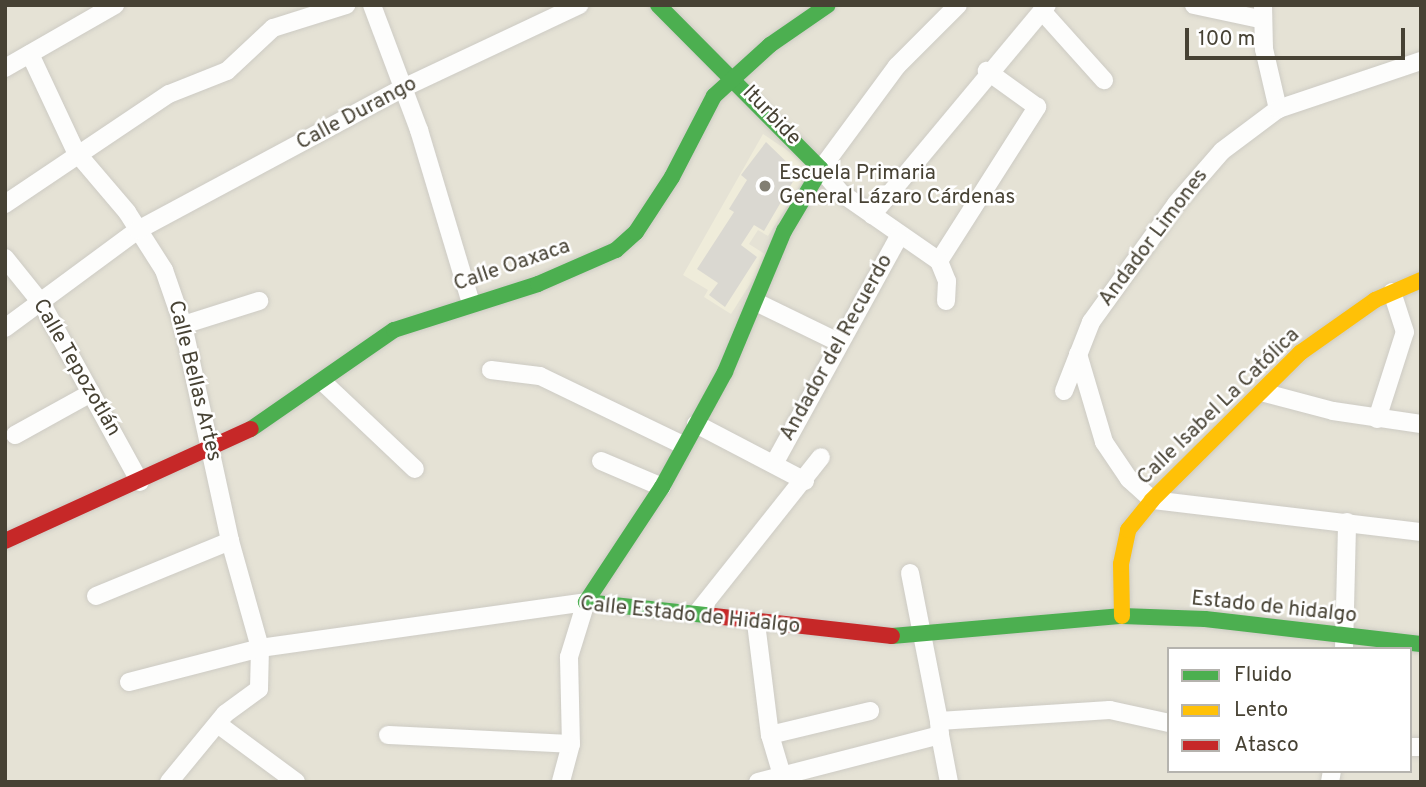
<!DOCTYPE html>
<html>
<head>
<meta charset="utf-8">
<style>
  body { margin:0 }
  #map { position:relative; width:1426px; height:787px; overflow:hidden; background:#f0efe8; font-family:Overpass,sans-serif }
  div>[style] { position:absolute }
  .residential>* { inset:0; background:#e5e2d5 }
  .education>* { inset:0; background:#efecda }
  .building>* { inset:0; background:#dad8d1 }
  .roads { filter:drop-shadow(0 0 2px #cdcbc4) drop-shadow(0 0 2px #cdcbc4) }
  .street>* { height:18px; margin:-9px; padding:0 9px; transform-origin:9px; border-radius:9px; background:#fdfdfc }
  .fast>* { height:16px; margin:-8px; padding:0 8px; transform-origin:8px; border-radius:8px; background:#4caf50 }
  .slow>* { height:16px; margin:-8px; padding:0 8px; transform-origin:8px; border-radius:8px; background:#ffc107 }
  .jam>* { height:16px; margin:-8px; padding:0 8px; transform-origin:8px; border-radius:8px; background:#c62828 }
  .dots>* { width:19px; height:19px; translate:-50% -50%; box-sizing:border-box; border:4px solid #fff; border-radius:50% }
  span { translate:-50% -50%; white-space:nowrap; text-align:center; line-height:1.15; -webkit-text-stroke:5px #fff; paint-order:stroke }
  .street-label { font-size:21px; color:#474234 }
  .poi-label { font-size:21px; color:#474234 }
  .left { translate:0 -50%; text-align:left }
  .frame { position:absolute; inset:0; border:7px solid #474234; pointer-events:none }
  .legend { position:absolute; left:1167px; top:647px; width:245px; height:126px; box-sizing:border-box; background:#fff; border:2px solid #b5b3ae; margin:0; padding:9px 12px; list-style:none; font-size:21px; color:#474234 }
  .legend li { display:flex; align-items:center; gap:14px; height:35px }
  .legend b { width:35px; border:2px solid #b5b3ae }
  .scale { position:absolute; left:1185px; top:28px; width:220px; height:32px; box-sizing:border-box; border:4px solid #474234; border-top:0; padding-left:9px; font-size:21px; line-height:24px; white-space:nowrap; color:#474234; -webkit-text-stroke:5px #fff; paint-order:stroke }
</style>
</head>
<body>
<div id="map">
  <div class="residential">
    <i style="clip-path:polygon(evenodd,5px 5px,1421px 5px,1421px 782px,5px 782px,5px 5px,1169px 649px,1410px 649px,1410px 771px,1169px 771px,1169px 649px)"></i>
  </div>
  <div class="education">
    <i style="clip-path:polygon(763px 134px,812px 167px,768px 236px,758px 230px,749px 244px,768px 256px,731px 314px,704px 297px,708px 290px,683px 275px)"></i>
  </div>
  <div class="building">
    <i style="clip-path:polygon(766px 142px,798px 173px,764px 231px,754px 225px,741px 245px,757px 257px,725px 307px,709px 295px,718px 283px,697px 269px,734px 212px,729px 209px,747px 180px,741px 175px)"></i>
  </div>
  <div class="roads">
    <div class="street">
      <i style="left:372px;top:5px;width:134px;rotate:69.4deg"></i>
      <i style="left:419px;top:130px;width:181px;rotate:73.3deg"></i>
      <i style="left:1194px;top:5px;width:67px;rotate:12deg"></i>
      <i style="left:1263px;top:5px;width:44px;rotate:88.7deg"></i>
      <i style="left:1264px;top:49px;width:62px;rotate:76.9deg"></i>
      <i style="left:1042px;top:11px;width:93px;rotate:48.1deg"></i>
      <i style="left:30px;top:54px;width:108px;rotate:64.9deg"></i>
      <i style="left:76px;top:152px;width:79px;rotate:49.6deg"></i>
      <i style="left:127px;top:212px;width:69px;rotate:57.5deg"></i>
      <i style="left:164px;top:270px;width:58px;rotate:70.9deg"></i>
      <i style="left:183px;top:325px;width:221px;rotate:77.7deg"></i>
      <i style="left:230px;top:541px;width:111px;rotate:74.3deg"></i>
      <i style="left:260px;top:648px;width:41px;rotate:91.4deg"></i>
      <i style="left:259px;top:689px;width:42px;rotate:143.7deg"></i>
      <i style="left:225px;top:714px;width:88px;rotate:129.5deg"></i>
      <i style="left:5px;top:68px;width:127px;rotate:-29.8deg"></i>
      <i style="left:5px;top:204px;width:197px;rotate:-33.9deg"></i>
      <i style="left:169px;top:94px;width:62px;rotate:-21.6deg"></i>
      <i style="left:227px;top:71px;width:63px;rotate:-43.1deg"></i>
      <i style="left:273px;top:28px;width:77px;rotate:-17.5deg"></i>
      <i style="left:872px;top:215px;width:273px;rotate:-50.2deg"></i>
      <i style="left:5px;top:258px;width:59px;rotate:51.2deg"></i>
      <i style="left:42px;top:304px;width:203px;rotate:61.2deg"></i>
      <i style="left:939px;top:261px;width:183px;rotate:-57.5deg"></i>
      <i style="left:1037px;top:107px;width:62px;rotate:-144.2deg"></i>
      <i style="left:946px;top:301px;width:20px;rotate:-87deg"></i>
      <i style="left:947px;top:281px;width:22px;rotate:-112deg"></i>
      <i style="left:939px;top:261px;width:119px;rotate:-145.2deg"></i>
      <i style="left:841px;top:193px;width:31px;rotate:-130deg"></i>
      <i style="left:821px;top:169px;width:128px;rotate:-53.6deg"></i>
      <i style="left:897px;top:66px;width:86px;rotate:-45deg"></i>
      <i style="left:756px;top:302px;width:93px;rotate:26deg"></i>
      <i style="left:183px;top:325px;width:80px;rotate:-17.5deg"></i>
      <i style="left:5px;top:328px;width:165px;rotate:-36.4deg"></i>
      <i style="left:138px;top:230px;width:301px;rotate:-28.2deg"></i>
      <i style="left:403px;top:88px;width:195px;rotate:-25.2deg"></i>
      <i style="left:1078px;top:354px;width:92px;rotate:73.5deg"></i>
      <i style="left:1104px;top:442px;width:45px;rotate:56deg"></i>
      <i style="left:1129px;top:479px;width:31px;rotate:42deg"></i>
      <i style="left:1152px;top:500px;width:271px;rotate:6.8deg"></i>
      <i style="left:491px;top:370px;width:49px;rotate:7deg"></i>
      <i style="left:540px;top:376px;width:159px;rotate:25.8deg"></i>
      <i style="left:324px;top:383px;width:125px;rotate:43.4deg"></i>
      <i style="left:1064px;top:391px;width:74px;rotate:-68.6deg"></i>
      <i style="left:1091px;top:322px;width:145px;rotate:-54.2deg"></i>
      <i style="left:1176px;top:204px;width:70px;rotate:-49deg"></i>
      <i style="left:1222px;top:151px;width:70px;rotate:-36.9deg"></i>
      <i style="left:1278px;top:109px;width:151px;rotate:-18.6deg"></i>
      <i style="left:1265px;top:393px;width:70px;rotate:14.8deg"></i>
      <i style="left:1333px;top:411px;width:89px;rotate:8.4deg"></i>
      <i style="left:1377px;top:419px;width:91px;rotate:-72.2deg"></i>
      <i style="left:1405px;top:332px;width:42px;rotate:-108deg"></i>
      <i style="left:696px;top:424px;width:123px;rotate:27.6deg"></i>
      <i style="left:15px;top:435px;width:87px;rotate:-28.9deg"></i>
      <i style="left:601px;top:461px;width:66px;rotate:23.1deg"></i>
      <i style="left:775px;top:462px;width:259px;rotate:-61.2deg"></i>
      <i style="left:910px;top:573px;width:151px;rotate:78.9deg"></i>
      <i style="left:96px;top:596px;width:145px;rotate:-22.3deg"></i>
      <i style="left:697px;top:613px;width:199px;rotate:-51.5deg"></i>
      <i style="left:756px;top:623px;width:113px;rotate:82.9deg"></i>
      <i style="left:770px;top:735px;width:49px;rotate:73.4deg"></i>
      <i style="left:1344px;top:649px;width:127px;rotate:-88.6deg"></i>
      <i style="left:129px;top:682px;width:135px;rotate:-14.5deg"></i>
      <i style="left:260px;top:648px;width:329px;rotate:-8deg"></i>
      <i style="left:586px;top:602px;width:58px;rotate:107.2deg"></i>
      <i style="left:569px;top:657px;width:87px;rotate:88.7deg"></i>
      <i style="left:571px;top:744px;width:39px;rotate:105deg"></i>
      <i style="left:219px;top:725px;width:96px;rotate:36.5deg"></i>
      <i style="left:388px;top:735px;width:183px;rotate:2.8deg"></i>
      <i style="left:770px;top:735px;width:103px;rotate:-13.5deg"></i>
      <i style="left:940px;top:735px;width:48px;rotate:79.2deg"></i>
      <i style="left:1410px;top:747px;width:11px"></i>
      <i style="left:758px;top:782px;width:188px;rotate:-14.5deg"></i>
      <i style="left:940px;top:735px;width:14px;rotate:-94deg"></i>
      <i style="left:939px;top:721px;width:171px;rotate:-3.7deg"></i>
      <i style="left:1110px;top:710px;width:60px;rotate:12.4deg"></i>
      <i style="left:1330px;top:782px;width:11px;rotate:-80deg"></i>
    </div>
    <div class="fast">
      <i style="left:658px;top:5px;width:231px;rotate:45.2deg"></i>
      <i style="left:821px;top:169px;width:72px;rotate:120.8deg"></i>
      <i style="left:784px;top:231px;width:153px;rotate:112.7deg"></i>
      <i style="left:725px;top:372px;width:131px;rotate:118.7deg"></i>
      <i style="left:662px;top:487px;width:138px;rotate:123.5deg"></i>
      <i style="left:586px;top:602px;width:129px;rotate:6.2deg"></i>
      <i style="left:251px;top:429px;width:174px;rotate:-34.7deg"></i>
      <i style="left:394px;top:330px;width:151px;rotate:-17.7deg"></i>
      <i style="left:538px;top:284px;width:85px;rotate:-23.6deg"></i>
      <i style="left:616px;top:250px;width:27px;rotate:-42deg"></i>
      <i style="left:636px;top:232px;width:66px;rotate:-56.8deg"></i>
      <i style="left:672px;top:177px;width:91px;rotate:-62.6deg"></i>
      <i style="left:714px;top:96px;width:76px;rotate:-42.3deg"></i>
      <i style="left:770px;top:45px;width:70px;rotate:-34.6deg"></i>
      <i style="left:892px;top:636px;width:231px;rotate:-5deg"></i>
      <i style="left:1122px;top:616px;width:83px;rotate:2.1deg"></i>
      <i style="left:1205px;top:619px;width:217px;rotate:6.6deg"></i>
    </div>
    <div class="slow">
      <i style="left:1122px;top:616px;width:52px;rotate:-91.1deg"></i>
      <i style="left:1121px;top:564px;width:35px;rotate:-78deg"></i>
      <i style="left:1128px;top:530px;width:38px;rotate:-51deg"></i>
      <i style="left:1152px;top:500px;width:209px;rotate:-44.8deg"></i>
      <i style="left:1300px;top:353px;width:92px;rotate:-35.2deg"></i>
      <i style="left:1375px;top:300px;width:50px;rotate:-23.5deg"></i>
    </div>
    <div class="jam">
      <i style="left:5px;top:541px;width:270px;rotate:-24.5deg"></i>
      <i style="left:714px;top:616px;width:179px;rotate:6.4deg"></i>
    </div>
  </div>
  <div class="dots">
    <i style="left:765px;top:186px;background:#827f73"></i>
  </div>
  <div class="street-label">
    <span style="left:357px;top:114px;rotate:-28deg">Calle Durango</span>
    <span style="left:771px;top:116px;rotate:46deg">Iturbide</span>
    <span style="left:1154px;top:238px;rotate:-53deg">Andador Limones</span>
    <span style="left:512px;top:266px;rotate:-19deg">Calle Oaxaca</span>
    <span style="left:837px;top:348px;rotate:-61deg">Andador del Recuerdo</span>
    <span style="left:76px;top:368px;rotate:60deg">Calle Tepozotlán</span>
    <span style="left:194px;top:381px;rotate:76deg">Calle Bellas Artes</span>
    <span style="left:1219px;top:407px;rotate:-44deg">Calle Isabel La Católica</span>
    <span style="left:1274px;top:608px;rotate:6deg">Estado de hidalgo</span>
    <span style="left:690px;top:616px;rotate:6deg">Calle Estado de Hidalgo</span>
  </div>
  <div class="poi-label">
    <span class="left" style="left:779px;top:186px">Escuela Primaria<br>General Lázaro Cárdenas</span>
  </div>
  <div class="frame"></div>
  <ul class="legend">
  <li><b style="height:9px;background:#4caf50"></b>Fluido</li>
  <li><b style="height:9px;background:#ffc107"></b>Lento</li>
  <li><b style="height:9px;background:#c62828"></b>Atasco</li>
  </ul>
  <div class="scale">100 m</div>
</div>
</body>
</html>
